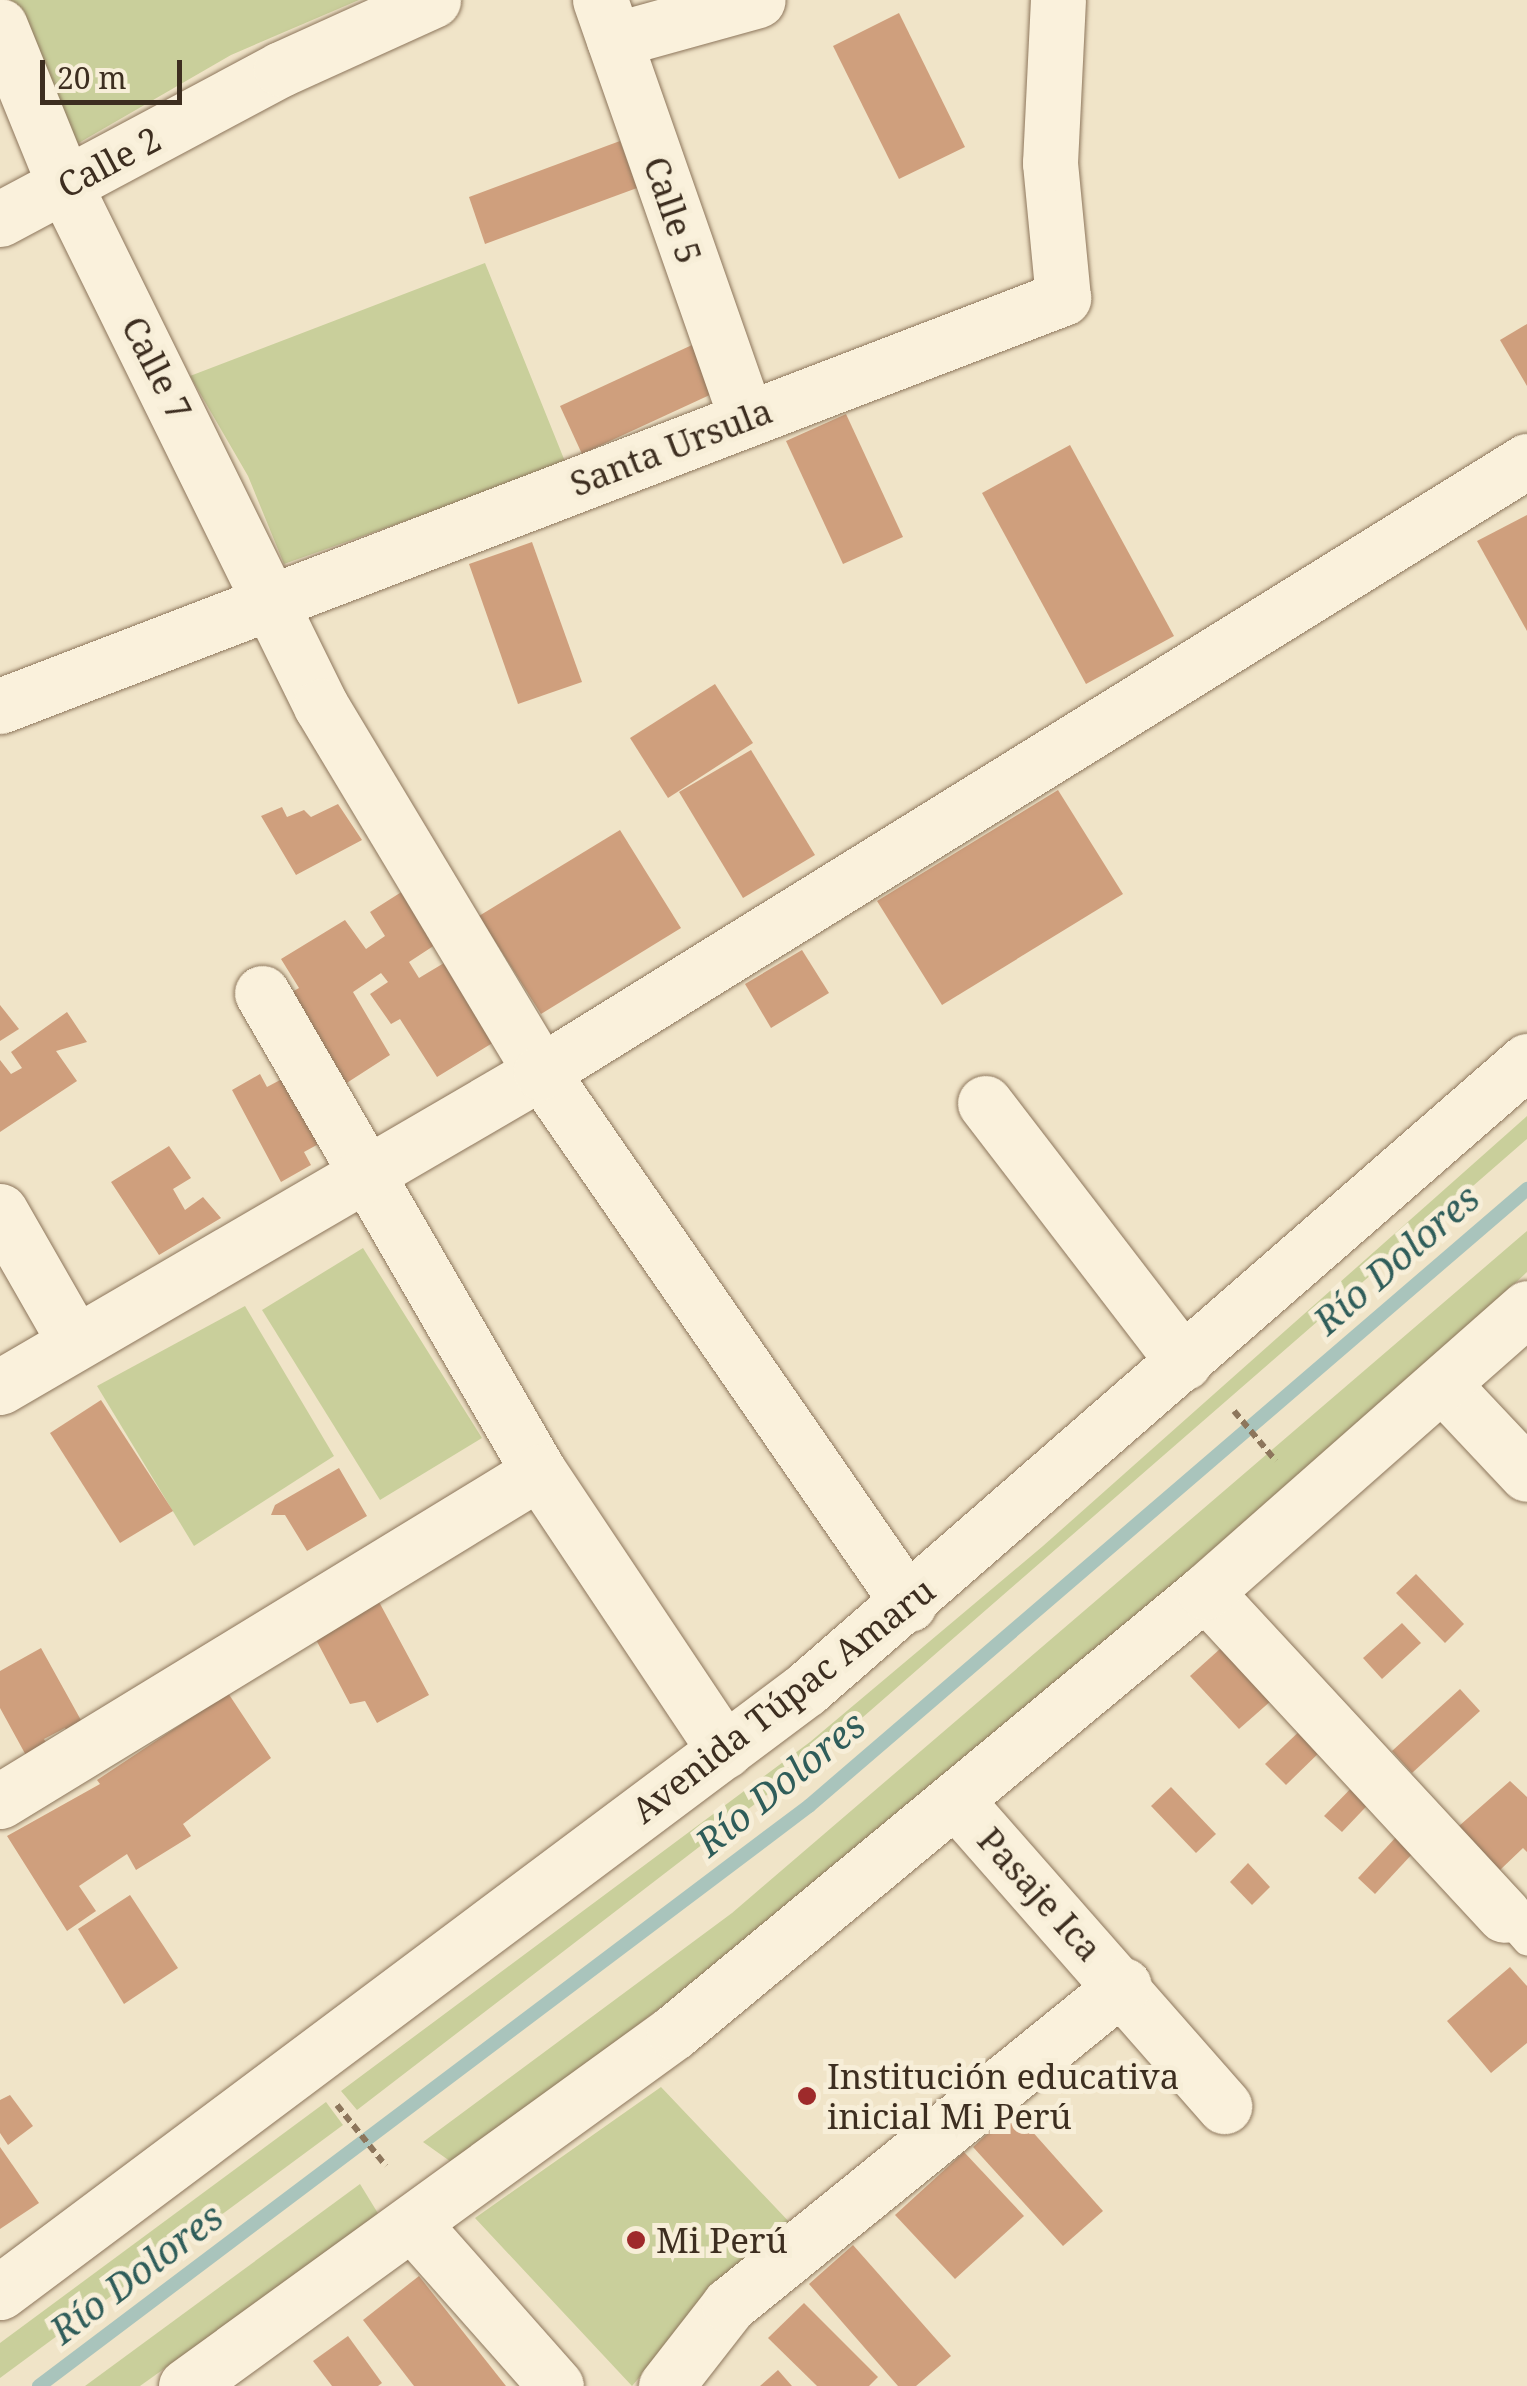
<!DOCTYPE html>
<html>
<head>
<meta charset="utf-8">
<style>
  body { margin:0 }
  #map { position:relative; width:1527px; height:2386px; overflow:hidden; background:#f0e4c8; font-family:"Noto Serif",serif }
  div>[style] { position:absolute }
  .green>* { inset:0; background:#c9cf9b }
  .stream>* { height:14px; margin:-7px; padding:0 7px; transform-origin:7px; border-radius:7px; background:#a9c4bc }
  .building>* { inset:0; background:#cf9f7d }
  .path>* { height:6px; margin-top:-3px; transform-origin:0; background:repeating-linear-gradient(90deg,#8d765c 0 8px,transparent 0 13px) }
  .roads { filter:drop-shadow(0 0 2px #8d765c) drop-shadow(0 0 2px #8d765c) }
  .service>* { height:28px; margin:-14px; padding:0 14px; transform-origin:14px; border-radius:14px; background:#faf1dc }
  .minor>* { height:55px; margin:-27.5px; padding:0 27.5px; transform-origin:27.5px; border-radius:27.5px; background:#faf1dc }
  .tertiary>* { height:55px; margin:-27.5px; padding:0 27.5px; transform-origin:27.5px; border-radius:27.5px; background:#faf1dc }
  .dots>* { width:28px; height:28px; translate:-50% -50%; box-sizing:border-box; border:5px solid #f7eed8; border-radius:50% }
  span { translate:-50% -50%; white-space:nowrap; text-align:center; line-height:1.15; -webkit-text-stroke:10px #f7eed8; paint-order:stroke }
  .street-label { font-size:35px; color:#3d2e20 }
  .poi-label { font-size:35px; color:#3d2e20 }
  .left { translate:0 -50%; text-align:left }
  .water-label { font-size:38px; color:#2f5d5a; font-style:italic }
  .scale { position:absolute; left:40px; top:60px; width:142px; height:45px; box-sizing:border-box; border:5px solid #3d2e20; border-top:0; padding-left:12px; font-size:30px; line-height:35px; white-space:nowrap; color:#3d2e20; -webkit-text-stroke:8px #f7eed8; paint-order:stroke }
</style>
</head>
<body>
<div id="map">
  <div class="green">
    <i style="clip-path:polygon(11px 0,359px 0,231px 55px,70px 148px)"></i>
    <i style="clip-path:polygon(485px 263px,566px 464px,284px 564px,248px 476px,190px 376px)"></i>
    <i style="clip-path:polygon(1527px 1116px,1527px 1139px,824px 1751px,357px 2110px,341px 2091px,810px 1742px,1043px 1546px)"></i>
    <i style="clip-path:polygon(1527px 1231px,1527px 1272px,1424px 1368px,1194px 1570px,755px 1936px,454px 2164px,423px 2142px,732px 1913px)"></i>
    <i style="clip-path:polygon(363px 1248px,482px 1438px,380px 1500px,262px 1310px)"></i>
    <i style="clip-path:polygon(245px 1306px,334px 1456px,194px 1546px,97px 1386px)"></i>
    <i style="clip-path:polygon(661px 2087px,793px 2226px,709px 2296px,632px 2386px,475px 2218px)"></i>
    <i style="clip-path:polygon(326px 2102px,343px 2125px,0 2378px,0 2343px)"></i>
    <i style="clip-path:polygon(360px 2184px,379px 2215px,140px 2386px,85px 2386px)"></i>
  </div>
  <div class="stream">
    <i style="left:39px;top:2386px;width:964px;rotate:-36.99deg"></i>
    <i style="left:809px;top:1806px;width:947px;rotate:-40.67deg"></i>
  </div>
  <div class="building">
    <i style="clip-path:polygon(899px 13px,965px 147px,899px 179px,833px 46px)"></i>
    <i style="clip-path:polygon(620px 141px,637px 188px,485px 244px,469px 197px)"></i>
    <i style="clip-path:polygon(1527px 324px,1527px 386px,1500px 340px)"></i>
    <i style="clip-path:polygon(705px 339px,727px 387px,582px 454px,560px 406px)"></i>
    <i style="clip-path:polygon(846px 414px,903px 537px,843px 564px,786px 441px)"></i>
    <i style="clip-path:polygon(1070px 445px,1174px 636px,1086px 684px,982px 493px)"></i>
    <i style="clip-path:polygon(1527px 515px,1527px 631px,1477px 541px)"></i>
    <i style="clip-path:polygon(532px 542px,582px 682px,518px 704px,469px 564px)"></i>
    <i style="clip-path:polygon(715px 684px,753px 743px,668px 798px,630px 738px)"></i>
    <i style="clip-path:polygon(751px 750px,815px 855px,743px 898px,679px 792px)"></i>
    <i style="clip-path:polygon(1058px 790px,1123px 894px,942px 1005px,877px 901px)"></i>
    <i style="clip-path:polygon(338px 804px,362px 840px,296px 875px,261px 816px,282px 807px,287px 817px,304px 810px,311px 817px)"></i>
    <i style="clip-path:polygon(620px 830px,681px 928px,541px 1014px,479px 916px)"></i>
    <i style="clip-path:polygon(403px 891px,438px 943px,409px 962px,419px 978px,449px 960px,499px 1039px,437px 1077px,400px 1019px,391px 1024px,370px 994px,388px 982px,381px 973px,353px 992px,390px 1055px,342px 1086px,285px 996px,299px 988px,281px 959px,345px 920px,366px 949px,385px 936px,370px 912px)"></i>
    <i style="clip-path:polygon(802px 950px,829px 993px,771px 1028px,745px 984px)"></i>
    <i style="clip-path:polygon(0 1005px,19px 1029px,0 1041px)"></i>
    <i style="clip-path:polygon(67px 1012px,87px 1042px,56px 1051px,77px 1081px,0 1132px,0 1060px,11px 1074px,22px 1068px,11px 1052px)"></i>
    <i style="clip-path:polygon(297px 1071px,333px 1136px,304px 1152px,311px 1165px,281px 1182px,232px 1090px,260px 1074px,267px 1087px)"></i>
    <i style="clip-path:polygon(169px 1146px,191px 1178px,173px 1189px,185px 1210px,203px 1197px,221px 1218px,159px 1255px,111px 1182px)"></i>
    <i style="clip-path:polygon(101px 1400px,173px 1511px,120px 1543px,50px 1433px)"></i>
    <i style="clip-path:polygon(339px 1468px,367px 1516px,307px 1551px,285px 1515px,271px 1515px,275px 1505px)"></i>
    <i style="clip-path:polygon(1416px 1574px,1464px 1624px,1445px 1643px,1396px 1593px)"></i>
    <i style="clip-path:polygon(378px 1600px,429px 1695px,377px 1723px,365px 1701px,350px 1704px,313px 1634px)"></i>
    <i style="clip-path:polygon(1402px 1623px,1421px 1643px,1382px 1679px,1363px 1658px)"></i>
    <i style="clip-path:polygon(1231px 1639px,1280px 1693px,1239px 1729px,1190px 1676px)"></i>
    <i style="clip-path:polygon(41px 1648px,87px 1731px,71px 1740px,65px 1728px,44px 1739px,49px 1748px,28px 1759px,0 1708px,0 1671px)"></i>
    <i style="clip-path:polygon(1460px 1689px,1480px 1711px,1412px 1773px,1392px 1751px)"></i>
    <i style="clip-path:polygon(228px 1693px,271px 1758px,183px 1824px,191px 1836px,136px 1870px,127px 1854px,79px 1886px,96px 1911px,67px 1931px,7px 1836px,100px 1784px,97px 1780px)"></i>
    <i style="clip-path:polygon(1307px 1724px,1328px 1744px,1286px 1785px,1265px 1764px)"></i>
    <i style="clip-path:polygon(1363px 1776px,1380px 1792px,1342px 1832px,1324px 1816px)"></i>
    <i style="clip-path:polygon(1510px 1781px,1527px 1797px,1527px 1852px,1523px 1848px,1500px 1870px,1459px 1826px)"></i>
    <i style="clip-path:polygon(1171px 1787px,1216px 1834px,1196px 1853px,1151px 1806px)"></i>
    <i style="clip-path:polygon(1397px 1836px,1414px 1852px,1375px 1894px,1358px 1878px)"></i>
    <i style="clip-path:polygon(1248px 1863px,1270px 1887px,1252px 1905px,1230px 1882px)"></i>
    <i style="clip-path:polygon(130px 1895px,178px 1968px,124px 2004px,78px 1929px)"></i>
    <i style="clip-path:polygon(1510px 1967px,1527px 1986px,1527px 2043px,1491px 2073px,1447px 2021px)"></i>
    <i style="clip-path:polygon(10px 2095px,33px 2126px,8px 2145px,0 2133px,0 2100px)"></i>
    <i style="clip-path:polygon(1013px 2110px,1103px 2211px,1063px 2246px,973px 2147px)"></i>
    <i style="clip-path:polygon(0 2147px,39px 2203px,0 2229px)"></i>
    <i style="clip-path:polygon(964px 2152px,1024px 2216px,955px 2279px,895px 2215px)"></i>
    <i style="clip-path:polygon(853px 2245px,951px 2356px,916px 2386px,898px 2386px,809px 2284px)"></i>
    <i style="clip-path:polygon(419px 2276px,506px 2386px,414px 2386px,363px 2320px)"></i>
    <i style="clip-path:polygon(804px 2303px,878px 2377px,869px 2386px,817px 2386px,768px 2338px)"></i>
    <i style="clip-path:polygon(348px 2336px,382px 2383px,378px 2386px,332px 2386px,313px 2361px)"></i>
    <i style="clip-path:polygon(778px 2370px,792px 2386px,760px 2386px)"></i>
  </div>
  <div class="path">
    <i style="left:1234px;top:1411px;width:65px;rotate:50deg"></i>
    <i style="left:337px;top:2105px;width:78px;rotate:51.2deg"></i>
  </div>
  <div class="roads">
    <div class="service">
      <i style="left:1504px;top:1915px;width:35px;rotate:49deg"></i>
    </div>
    <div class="minor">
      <i style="left:600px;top:0;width:444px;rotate:70.7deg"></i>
      <i style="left:0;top:26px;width:173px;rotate:67.9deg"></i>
      <i style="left:65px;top:186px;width:580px;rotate:63.79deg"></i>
      <i style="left:321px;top:706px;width:427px;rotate:59deg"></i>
      <i style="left:541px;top:1072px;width:647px;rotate:55.33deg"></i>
      <i style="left:614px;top:40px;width:149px;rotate:-15.5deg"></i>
      <i style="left:0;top:219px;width:319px;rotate:-28.1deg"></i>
      <i style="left:281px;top:69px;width:167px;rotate:-24.4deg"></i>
      <i style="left:0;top:706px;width:1139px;rotate:-21deg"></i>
      <i style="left:1063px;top:298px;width:136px;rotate:-95.5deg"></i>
      <i style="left:1050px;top:163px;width:163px;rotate:-87.2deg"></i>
      <i style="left:262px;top:993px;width:553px;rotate:59.96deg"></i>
      <i style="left:539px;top:1472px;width:335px;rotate:56.3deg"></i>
      <i style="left:985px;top:1103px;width:327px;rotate:52.5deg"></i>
      <i style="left:0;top:1211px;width:149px;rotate:60.2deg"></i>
      <i style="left:1443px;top:1385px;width:122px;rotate:46.7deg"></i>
      <i style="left:0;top:1387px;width:626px;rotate:-30.21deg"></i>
      <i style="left:541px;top:1072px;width:1160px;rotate:-31.79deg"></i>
      <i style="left:1205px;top:1592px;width:440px;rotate:47.2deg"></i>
      <i style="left:0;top:1801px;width:631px;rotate:-31.4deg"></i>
      <i style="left:957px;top:1802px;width:405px;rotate:48.7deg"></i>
      <i style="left:412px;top:2223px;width:217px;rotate:48.5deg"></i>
      <i style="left:666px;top:2386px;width:103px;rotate:-52.1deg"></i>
      <i style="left:729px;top:2305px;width:508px;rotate:-39.01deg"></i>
    </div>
    <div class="tertiary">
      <i style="left:0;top:2292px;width:1007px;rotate:-36.8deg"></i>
      <i style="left:806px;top:1689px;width:956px;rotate:-41.06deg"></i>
      <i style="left:186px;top:2386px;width:603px;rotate:-35.96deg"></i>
      <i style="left:674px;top:2032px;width:690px;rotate:-39.65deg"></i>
      <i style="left:1205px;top:1592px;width:429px;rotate:-41.4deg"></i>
    </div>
  </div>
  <div class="dots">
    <i style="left:807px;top:2096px;background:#9e2a2b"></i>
    <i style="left:636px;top:2240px;background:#9e2a2b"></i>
  </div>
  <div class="street-label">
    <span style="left:109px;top:162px;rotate:-28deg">Calle 2</span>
    <span style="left:673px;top:210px;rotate:71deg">Calle 5</span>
    <span style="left:157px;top:368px;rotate:63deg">Calle 7</span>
    <span style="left:671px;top:447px;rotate:-21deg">Santa Ursula</span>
    <span style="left:783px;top:1700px;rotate:-38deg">Avenida Túpac Amaru</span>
    <span style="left:1040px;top:1894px;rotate:48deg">Pasaje Ica</span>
  </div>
  <div class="poi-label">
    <span class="left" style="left:827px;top:2096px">Institución educativa<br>inicial Mi Perú</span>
    <span class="left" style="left:656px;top:2240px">Mi Perú</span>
  </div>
  <div class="water-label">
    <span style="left:1396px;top:1259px;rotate:-41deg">Río Dolores</span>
    <span style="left:780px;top:1783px;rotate:-39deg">Río Dolores</span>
    <span style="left:136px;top:2273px;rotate:-37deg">Río Dolores</span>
  </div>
  <div class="scale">20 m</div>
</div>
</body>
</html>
